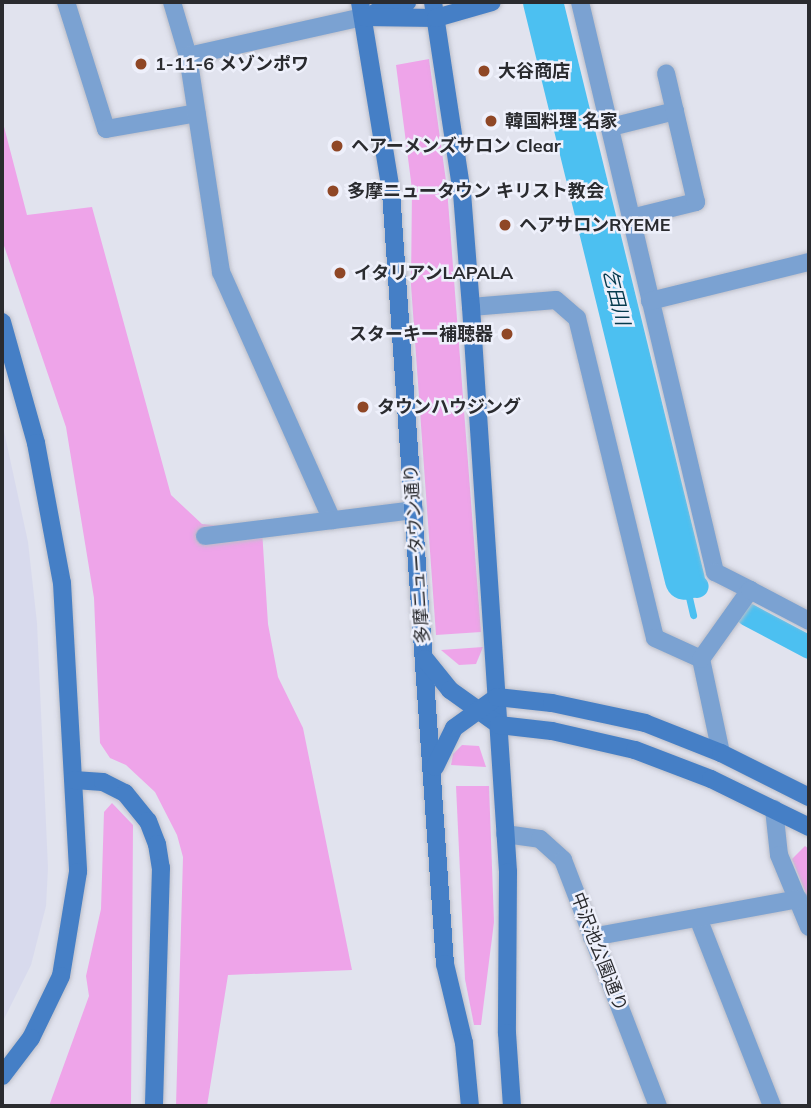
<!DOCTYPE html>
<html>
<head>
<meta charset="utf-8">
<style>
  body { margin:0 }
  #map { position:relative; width:811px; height:1108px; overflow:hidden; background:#e1e3ee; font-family:Mulish,"Noto Sans JP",sans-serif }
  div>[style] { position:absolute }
  .built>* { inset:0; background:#d8daed }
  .green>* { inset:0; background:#eea4e9 }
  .stream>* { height:7px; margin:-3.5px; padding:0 3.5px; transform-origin:3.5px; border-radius:3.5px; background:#4cc0f1 }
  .canal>* { height:23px; margin:-11.5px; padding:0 11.5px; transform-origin:11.5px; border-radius:11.5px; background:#4cc0f1 }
  .river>* { height:40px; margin:-20px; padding:0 20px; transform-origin:20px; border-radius:20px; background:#4cc0f1 }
  .roads { filter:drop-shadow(0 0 2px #bcbec8) drop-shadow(0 0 2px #bcbec8) }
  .street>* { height:18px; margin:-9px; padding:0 9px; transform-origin:9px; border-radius:9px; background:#7ba2d2 }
  .secondary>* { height:18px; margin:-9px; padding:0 9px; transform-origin:9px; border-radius:9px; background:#457fc6 }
  .dots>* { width:19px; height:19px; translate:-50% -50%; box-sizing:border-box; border:4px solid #eef0fb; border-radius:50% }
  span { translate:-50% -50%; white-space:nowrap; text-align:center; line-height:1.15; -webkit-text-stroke:5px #eef0fb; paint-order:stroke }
  .poi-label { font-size:18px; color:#2a2b2f; font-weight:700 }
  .left { translate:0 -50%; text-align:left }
  .right { translate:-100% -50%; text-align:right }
  .street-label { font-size:18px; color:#2a2b2f }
  .water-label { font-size:19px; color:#053a4e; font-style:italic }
  .frame { position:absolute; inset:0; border:4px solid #2a2b2f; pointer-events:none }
</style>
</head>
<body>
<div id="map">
  <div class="built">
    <i style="clip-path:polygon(2px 422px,28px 542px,37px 623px,48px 868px,46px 906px,31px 965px,2px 1023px)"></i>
  </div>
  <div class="green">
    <i style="clip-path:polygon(429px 59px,447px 188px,481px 632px,436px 635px,411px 285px,412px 189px,396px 65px)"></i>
    <i style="clip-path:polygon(2px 119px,27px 215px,92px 207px,171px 495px,202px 524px,262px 530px,268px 624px,278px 677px,303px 728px,352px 970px,228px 975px,207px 1106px,176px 1106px,183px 857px,177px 835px,155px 792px,126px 765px,110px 758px,100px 743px,94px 598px,66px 427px,2px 240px)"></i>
    <i style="clip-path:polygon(483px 647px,476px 664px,459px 665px,441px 650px)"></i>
    <i style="clip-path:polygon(462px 745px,479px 746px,486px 767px,451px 765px,453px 754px)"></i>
    <i style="clip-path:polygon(456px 786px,489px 786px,494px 922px,481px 1025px,474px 1025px,465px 979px)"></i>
    <i style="clip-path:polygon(112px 803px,133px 825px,131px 1106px,49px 1106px,89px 996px,86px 976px,101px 909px,104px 812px)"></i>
    <i style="clip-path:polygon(805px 846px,809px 849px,809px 901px,792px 859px)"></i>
  </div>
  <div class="stream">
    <i style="left:685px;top:580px;width:36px;rotate:77deg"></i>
  </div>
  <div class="canal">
    <i style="left:685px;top:580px;width:13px;rotate:27deg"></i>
    <i style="left:747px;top:614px;width:70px;rotate:28deg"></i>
  </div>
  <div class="river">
    <i style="left:543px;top:2px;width:595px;rotate:76.2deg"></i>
  </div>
  <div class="roads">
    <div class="street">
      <i style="left:66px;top:2px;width:133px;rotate:72.5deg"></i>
      <i style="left:106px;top:129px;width:92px;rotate:-10deg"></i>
      <i style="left:172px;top:2px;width:56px;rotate:73.5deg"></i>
      <i style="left:188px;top:56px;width:219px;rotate:81.3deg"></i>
      <i style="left:221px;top:272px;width:272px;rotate:65.9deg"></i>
      <i style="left:580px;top:2px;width:586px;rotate:76.68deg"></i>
      <i style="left:715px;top:572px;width:39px;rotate:27deg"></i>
      <i style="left:188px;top:56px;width:179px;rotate:-12.6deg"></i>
      <i style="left:611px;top:127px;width:66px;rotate:-14deg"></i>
      <i style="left:631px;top:218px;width:67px;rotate:-13.8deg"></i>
      <i style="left:696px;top:202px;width:132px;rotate:-103.1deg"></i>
      <i style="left:650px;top:301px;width:164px;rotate:-13.8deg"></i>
      <i style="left:471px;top:307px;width:85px;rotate:-4.7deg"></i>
      <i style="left:556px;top:300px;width:28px;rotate:41deg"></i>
      <i style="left:577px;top:318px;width:329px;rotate:76.3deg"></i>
      <i style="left:655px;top:638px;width:51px;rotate:24.5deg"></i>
      <i style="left:205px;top:536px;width:211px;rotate:-7.1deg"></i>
      <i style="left:721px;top:753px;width:96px;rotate:-102deg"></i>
      <i style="left:701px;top:659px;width:85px;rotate:-54.6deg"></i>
      <i style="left:750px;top:590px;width:67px;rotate:27.7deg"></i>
      <i style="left:774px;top:809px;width:46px;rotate:83.8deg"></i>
      <i style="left:779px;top:855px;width:78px;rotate:67.4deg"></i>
      <i style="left:505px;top:834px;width:35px;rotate:8deg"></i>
      <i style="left:540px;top:839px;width:31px;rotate:42deg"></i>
      <i style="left:563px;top:860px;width:264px;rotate:68.9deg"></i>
      <i style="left:698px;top:918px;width:202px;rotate:68.5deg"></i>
      <i style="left:592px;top:937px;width:210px;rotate:-10.4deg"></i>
    </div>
    <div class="secondary">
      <i style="left:360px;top:2px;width:193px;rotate:80.7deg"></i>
      <i style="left:391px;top:192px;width:774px;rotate:86deg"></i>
      <i style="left:445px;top:964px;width:81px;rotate:76.5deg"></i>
      <i style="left:464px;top:1043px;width:63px;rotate:84.6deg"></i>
      <i style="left:433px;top:2px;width:193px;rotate:81.4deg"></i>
      <i style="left:462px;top:193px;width:114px;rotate:85.5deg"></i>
      <i style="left:471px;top:307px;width:566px;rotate:86.25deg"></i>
      <i style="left:508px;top:872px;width:161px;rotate:90.4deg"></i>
      <i style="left:507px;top:1033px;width:73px;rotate:86.1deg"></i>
      <i style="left:376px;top:12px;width:33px;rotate:-18deg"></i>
      <i style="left:363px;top:17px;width:73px;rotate:0.8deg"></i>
      <i style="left:436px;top:18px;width:58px;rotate:-15.9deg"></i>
      <i style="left:2px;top:322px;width:126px;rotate:74.3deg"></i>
      <i style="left:36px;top:443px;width:142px;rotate:79.5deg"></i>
      <i style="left:62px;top:583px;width:289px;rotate:86.8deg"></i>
      <i style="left:78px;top:872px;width:105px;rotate:99.3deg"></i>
      <i style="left:61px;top:976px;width:69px;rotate:115.8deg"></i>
      <i style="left:31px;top:1038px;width:48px;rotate:127.3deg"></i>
      <i style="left:425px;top:659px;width:40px;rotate:51deg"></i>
      <i style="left:450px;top:690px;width:60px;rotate:35.5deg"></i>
      <i style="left:499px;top:725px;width:53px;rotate:6.5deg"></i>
      <i style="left:552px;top:731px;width:85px;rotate:12.9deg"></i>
      <i style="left:635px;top:750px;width:81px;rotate:20.9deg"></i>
      <i style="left:711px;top:779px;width:109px;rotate:26.1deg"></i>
      <i style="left:435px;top:767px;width:43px;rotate:-64deg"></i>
      <i style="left:454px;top:728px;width:53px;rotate:-35.8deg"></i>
      <i style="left:497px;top:697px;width:55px;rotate:6.2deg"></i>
      <i style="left:552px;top:703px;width:95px;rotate:12.1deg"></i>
      <i style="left:645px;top:723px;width:82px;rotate:21.5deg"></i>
      <i style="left:721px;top:753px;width:98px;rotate:26.6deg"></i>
      <i style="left:74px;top:780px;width:29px;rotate:4deg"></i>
      <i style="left:103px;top:782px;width:25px;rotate:27deg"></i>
      <i style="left:125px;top:793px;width:36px;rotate:51deg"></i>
      <i style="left:148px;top:821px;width:25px;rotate:69deg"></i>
      <i style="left:157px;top:844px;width:24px;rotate:81deg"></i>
      <i style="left:161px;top:868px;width:238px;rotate:91.7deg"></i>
    </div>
  </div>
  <div class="dots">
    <i style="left:141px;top:64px;background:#8f4726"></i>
    <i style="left:484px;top:71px;background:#8f4726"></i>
    <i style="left:491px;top:121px;background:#8f4726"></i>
    <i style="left:337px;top:146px;background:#8f4726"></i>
    <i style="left:333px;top:191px;background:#8f4726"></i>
    <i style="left:505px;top:225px;background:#8f4726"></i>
    <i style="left:340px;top:273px;background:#8f4726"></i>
    <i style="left:507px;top:334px;background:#8f4726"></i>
    <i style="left:363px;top:407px;background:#8f4726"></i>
  </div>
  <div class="poi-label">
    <span class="left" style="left:155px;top:64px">1-11-6 メゾンポワ</span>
    <span class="left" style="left:498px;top:71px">大谷商店</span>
    <span class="left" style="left:505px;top:121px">韓国料理 名家</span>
    <span class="left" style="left:351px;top:146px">ヘアーメンズサロン Clear</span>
    <span class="left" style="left:347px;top:191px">多摩ニュータウン キリスト教会</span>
    <span class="left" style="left:519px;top:225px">ヘアサロンRYEME</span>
    <span class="left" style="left:354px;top:273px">イタリアンLAPALA</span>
    <span class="right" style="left:493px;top:334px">スターキー補聴器</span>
    <span class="left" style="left:377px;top:407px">タウンハウジング</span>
  </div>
  <div class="street-label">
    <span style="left:417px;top:554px;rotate:-94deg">多摩ニュータウン通り</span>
    <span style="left:599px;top:952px;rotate:69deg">中沢池公園通り</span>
  </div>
  <div class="water-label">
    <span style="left:616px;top:297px;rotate:76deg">乞田川</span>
  </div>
  <div class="frame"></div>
</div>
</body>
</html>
